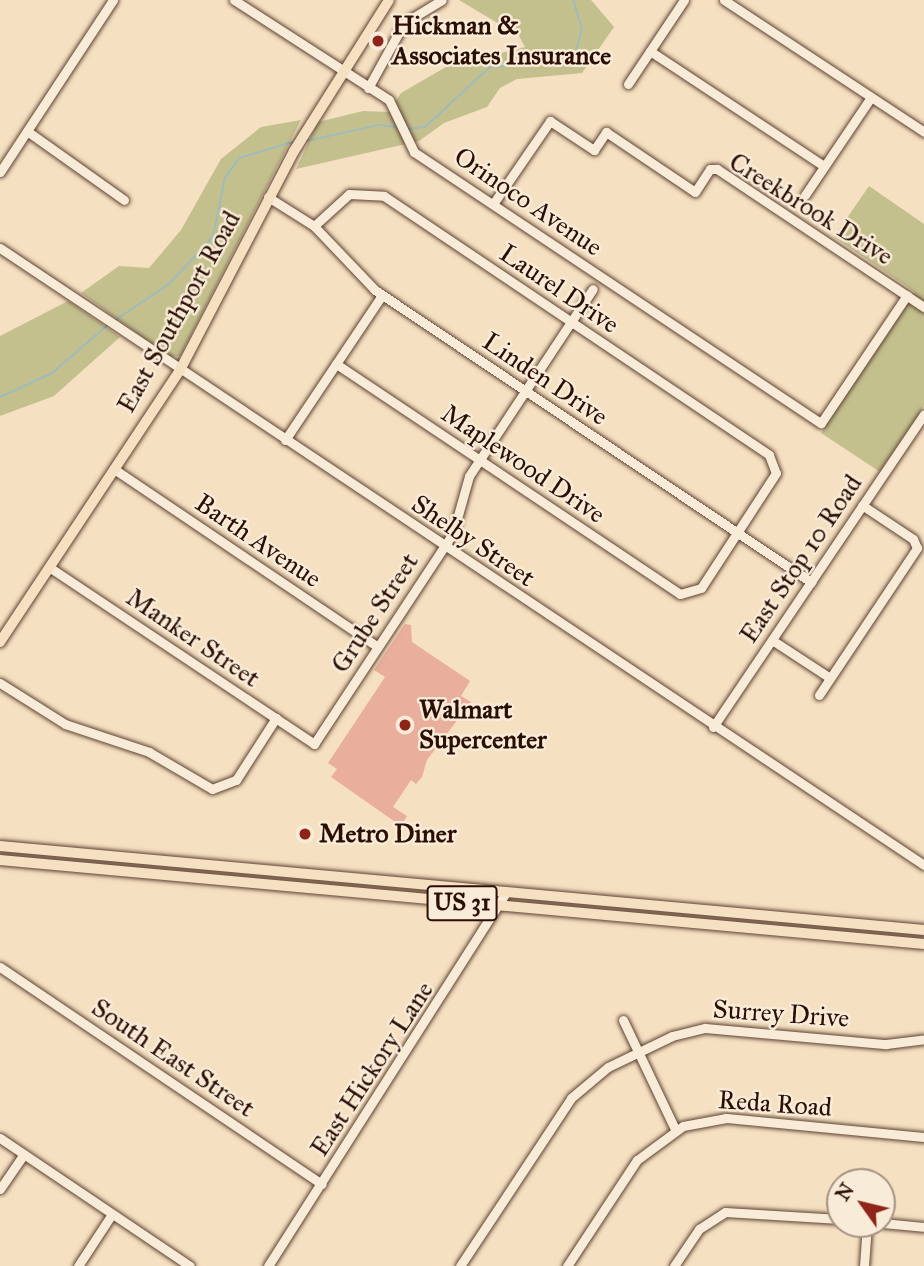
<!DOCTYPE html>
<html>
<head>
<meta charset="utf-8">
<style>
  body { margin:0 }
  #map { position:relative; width:924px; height:1266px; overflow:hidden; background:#f5e0c1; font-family:"IM FELL Great Primer",serif }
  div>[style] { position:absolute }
  .green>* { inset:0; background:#c4c08e }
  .stream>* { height:2px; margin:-1px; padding:0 1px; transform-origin:1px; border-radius:1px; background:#9fbbbb }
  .building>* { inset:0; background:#eaae9d }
  .roads { filter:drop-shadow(0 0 2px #5e4233) drop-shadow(0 0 2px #5e4233) }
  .minor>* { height:9px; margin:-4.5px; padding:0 4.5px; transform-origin:4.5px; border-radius:4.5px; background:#f8ebd7 }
  .major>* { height:10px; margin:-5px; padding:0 5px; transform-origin:5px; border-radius:5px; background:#f5e0c1 }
  .dots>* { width:19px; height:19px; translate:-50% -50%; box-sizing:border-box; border:4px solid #f8ebd7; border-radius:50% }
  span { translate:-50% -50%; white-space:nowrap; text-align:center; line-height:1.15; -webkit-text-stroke:5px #f8ebd7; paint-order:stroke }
  .shield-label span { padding:2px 5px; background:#f8ebd7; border:2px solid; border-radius:5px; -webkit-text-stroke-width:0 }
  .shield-label { font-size:24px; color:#2b0e04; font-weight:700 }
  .poi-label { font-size:26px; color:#2b0e04; font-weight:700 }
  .left { translate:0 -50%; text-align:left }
  .street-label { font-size:26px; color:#2b0e04 }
  .north { position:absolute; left:826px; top:1168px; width:70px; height:70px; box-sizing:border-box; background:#f8ebd7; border:2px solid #a69383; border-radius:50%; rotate:304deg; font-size:19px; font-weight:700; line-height:28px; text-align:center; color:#2b0e04 }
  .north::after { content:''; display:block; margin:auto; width:24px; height:32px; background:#8f2418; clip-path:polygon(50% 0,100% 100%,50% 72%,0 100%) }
</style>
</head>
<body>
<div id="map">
  <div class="green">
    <i style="clip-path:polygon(459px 0,591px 0,614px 27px,582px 73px,517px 79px,500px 88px,487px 107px,444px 123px,419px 141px,296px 169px,318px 122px,363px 111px,389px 112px,401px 93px,446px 67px,525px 47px,519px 36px)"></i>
    <i style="clip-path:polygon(301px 120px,180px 356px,171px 357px,81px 293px,119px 266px,149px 268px,181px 230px,221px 159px,261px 127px)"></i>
    <i style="clip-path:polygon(869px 186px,924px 224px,924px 406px,880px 472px,821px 433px,915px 292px,834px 237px)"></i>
    <i style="clip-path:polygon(68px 301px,120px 337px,54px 396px,0 416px,0 336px)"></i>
  </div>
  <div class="stream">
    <i style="left:407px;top:129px;width:18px;rotate:-6deg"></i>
    <i style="left:425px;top:127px;width:88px;rotate:-42.7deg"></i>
    <i style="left:490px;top:67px;width:62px;rotate:-3.7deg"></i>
    <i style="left:552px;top:63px;width:24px;rotate:-19deg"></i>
    <i style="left:575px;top:55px;width:27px;rotate:-75deg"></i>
    <i style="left:582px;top:29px;width:30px;rotate:-107deg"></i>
    <i style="left:306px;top:141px;width:75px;rotate:-12.4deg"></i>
    <i style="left:379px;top:125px;width:19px;rotate:6deg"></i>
    <i style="left:114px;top:321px;width:66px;rotate:-33.9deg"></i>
    <i style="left:169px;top:284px;width:64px;rotate:-46.9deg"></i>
    <i style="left:213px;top:237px;width:60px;rotate:-78.5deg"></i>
    <i style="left:225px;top:178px;width:24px;rotate:-55deg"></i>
    <i style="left:239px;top:158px;width:56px;rotate:-16.5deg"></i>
    <i style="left:0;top:397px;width:57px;rotate:-24.8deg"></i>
    <i style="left:52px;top:373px;width:75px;rotate:-40.7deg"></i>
  </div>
  <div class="building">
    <i style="clip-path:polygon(405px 624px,411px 625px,412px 642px,470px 681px,461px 696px,471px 702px,427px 760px,422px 777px,416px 784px,411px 780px,393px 807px,407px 816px,401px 826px,331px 777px,337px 769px,328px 763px,385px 677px,374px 670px)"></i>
  </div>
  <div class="roads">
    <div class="minor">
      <i style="left:234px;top:0;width:184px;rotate:32.8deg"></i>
      <i style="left:389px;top:100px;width:58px;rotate:64.3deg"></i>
      <i style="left:414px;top:152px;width:489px;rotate:33.7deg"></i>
      <i style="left:821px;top:423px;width:154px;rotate:-56.1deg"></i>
      <i style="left:724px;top:0;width:240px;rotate:33.4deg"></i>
      <i style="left:650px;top:51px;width:209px;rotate:33.5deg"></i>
      <i style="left:628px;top:84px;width:101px;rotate:-56.3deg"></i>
      <i style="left:368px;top:88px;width:74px;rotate:-61deg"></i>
      <i style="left:404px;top:23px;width:44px;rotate:-31.2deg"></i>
      <i style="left:27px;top:131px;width:119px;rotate:35.4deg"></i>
      <i style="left:0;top:172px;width:206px;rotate:-56.7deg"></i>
      <i style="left:805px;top:195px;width:118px;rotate:-56deg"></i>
      <i style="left:268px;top:197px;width:54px;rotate:32.2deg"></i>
      <i style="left:314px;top:226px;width:88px;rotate:46.4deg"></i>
      <i style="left:375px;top:290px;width:525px;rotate:33.81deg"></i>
      <i style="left:493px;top:204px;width:101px;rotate:-55.5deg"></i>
      <i style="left:550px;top:121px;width:53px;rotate:33.4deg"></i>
      <i style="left:594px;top:150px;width:22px;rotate:-56deg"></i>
      <i style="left:606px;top:132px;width:107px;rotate:34deg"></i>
      <i style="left:695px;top:192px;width:27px;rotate:-57deg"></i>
      <i style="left:710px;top:169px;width:7px"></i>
      <i style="left:717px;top:169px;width:249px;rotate:33.7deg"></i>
      <i style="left:314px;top:226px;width:47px;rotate:-42.4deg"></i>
      <i style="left:349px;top:194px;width:35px;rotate:3deg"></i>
      <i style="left:384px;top:196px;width:464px;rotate:33.9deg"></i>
      <i style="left:769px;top:455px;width:19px;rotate:69deg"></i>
      <i style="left:776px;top:473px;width:137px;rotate:123.1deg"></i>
      <i style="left:701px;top:588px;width:22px;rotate:164deg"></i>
      <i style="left:680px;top:594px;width:414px;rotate:-146.2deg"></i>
      <i style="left:0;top:248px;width:1111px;rotate:33.73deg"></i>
      <i style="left:285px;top:440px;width:174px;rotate:-56.2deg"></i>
      <i style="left:114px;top:469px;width:318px;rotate:34deg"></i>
      <i style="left:49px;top:567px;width:319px;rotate:33.7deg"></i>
      <i style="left:314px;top:744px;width:253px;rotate:-56.6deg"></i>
      <i style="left:453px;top:533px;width:59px;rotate:-74.3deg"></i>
      <i style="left:469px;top:476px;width:224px;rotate:-56.5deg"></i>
      <i style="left:772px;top:640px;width:69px;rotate:33.2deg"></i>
      <i style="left:0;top:683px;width:77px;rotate:32.2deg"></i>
      <i style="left:65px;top:724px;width:89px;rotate:18.4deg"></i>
      <i style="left:149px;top:752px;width:73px;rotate:30.4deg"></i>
      <i style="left:212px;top:789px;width:26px;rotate:-21deg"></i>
      <i style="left:236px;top:780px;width:74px;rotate:-57.2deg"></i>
      <i style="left:819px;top:695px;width:177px;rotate:-56.3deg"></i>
      <i style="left:917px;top:548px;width:10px;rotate:-114deg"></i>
      <i style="left:913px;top:539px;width:61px;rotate:-146.3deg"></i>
      <i style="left:713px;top:727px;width:377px;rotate:-56deg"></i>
      <i style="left:0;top:967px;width:388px;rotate:34deg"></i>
      <i style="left:623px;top:1020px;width:121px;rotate:64.5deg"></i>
      <i style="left:0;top:1138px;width:229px;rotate:34deg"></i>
      <i style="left:0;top:1189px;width:42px;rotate:-55.6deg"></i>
      <i style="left:882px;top:1223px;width:42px;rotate:5.4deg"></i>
      <i style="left:78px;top:1266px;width:62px;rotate:-56.8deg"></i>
      <i style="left:268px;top:1266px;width:442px;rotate:-57.5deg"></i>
      <i style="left:460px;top:1266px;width:201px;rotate:-56.5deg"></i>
      <i style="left:571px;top:1098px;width:48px;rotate:-40deg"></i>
      <i style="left:608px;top:1067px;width:71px;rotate:-25.8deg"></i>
      <i style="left:672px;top:1036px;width:34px;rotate:-14deg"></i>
      <i style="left:705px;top:1028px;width:182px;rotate:5.1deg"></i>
      <i style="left:886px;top:1044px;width:38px;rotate:-7deg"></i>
      <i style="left:567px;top:1266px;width:127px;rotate:-56.6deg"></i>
      <i style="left:637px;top:1160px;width:57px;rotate:-36.5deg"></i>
      <i style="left:683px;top:1126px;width:44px;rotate:-10.5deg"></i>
      <i style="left:726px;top:1118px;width:199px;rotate:5.5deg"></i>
      <i style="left:674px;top:1266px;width:45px;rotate:-56deg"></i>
      <i style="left:699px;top:1229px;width:31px;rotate:-33deg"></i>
      <i style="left:725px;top:1212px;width:115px;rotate:3.5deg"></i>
      <i style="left:864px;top:1266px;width:42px;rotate:-85.9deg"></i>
    </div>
    <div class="major">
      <i style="left:0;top:642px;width:326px;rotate:-56.5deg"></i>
      <i style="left:180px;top:370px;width:247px;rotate:-62.5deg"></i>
      <i style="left:294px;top:151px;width:178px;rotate:-57.8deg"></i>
      <i style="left:0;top:846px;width:928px;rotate:5.19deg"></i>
      <i style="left:0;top:860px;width:928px;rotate:5.19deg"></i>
    </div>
  </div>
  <div class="dots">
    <i style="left:378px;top:41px;background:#8f2418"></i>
    <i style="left:405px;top:725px;background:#8f2418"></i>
    <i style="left:305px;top:834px;background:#8f2418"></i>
  </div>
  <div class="shield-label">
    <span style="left:462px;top:903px">US 31</span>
  </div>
  <div class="poi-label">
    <span class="left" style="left:392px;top:41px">Hickman &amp;<br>Associates Insurance</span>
    <span class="left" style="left:419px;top:725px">Walmart<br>Supercenter</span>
    <span class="left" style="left:319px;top:834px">Metro Diner</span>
  </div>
  <div class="street-label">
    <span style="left:528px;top:202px;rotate:34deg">Orinoco Avenue</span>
    <span style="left:811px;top:209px;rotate:32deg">Creekbrook Drive</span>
    <span style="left:559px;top:289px;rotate:34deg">Laurel Drive</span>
    <span style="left:179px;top:312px;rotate:-61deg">East Southport Road</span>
    <span style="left:545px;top:379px;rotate:34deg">Linden Drive</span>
    <span style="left:523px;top:464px;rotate:34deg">Maplewood Drive</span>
    <span style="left:258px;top:541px;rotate:34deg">Barth Avenue</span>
    <span style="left:473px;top:541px;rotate:34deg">Shelby Street</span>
    <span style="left:801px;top:559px;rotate:-56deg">East Stop 10 Road</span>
    <span style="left:375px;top:613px;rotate:-57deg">Grube Street</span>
    <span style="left:193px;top:638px;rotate:34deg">Manker Street</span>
    <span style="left:781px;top:1014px;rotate:4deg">Surrey Drive</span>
    <span style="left:173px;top:1058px;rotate:34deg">South East Street</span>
    <span style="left:372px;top:1069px;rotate:-57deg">East Hickory Lane</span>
    <span style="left:775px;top:1104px;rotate:4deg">Reda Road</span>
  </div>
  <div class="north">N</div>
</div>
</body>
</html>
